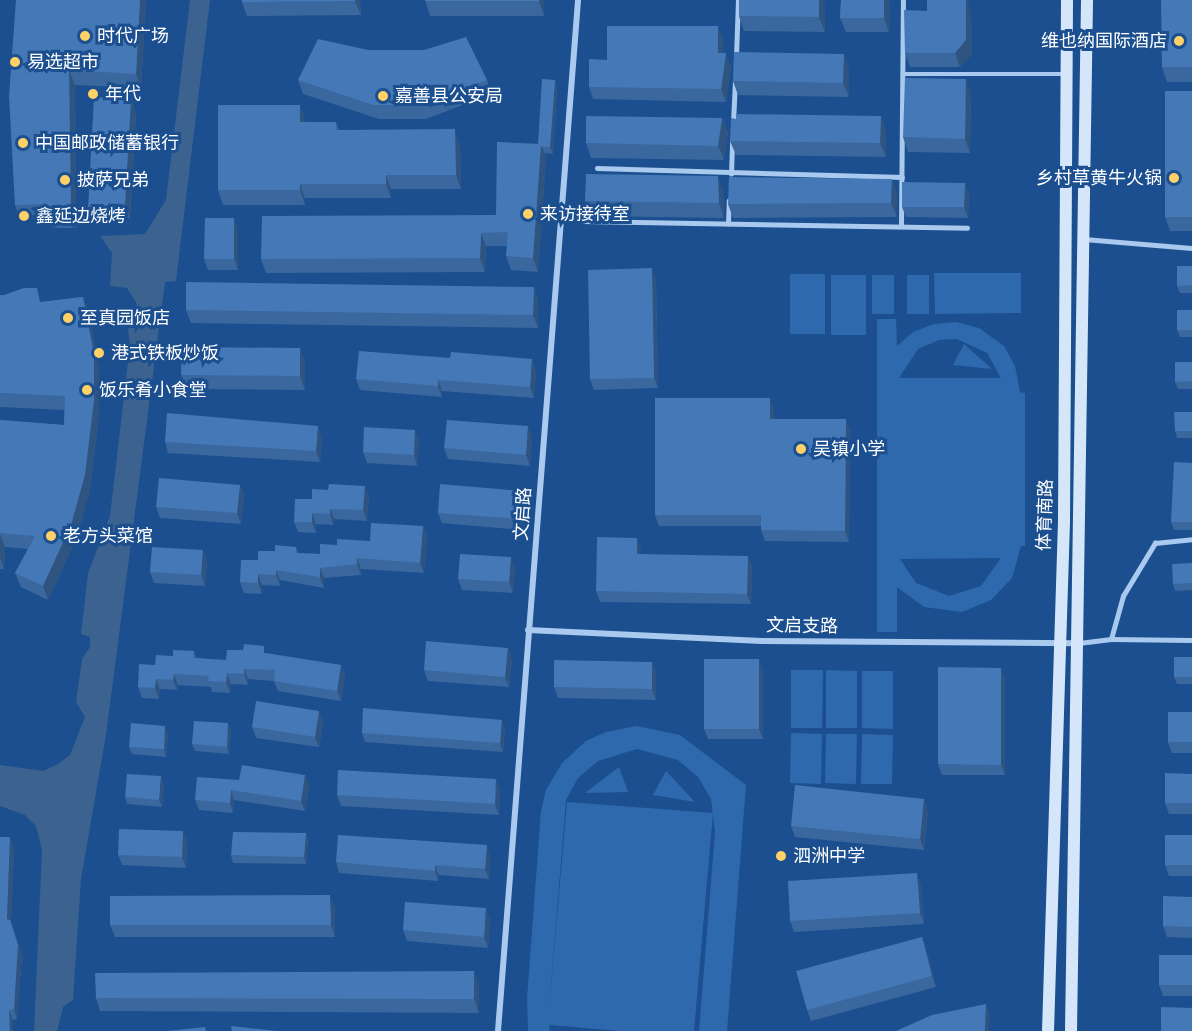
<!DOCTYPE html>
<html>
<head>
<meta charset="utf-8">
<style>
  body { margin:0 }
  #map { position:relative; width:1192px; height:1031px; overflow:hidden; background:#1b4f8f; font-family:"DejaVu Sans","Noto Sans SC",sans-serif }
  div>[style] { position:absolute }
  .green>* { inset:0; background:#2e69ad }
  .water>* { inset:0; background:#3c6290 }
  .service>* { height:4.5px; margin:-2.25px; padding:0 2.25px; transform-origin:2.25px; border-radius:2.25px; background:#a9c9ee }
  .minor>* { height:6px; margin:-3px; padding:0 3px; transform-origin:3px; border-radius:3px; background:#a9c9ee }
  .secondary>* { height:12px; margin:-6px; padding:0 6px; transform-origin:6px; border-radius:6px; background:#d6e6fa }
  .wall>* { inset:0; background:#3a679d }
  .shaded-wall>* { inset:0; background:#305480 }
  .building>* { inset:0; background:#4478b7 }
  .dots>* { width:16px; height:16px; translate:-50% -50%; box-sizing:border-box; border:3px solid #1b4f8f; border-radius:50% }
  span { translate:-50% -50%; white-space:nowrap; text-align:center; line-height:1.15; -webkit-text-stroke:6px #1b4f8f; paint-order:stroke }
  .poi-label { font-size:18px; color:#fff }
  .left { translate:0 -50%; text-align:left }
  .right { translate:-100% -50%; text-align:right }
  .street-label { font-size:18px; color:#fff }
</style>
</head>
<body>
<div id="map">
  <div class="green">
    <i style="clip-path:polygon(934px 273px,1021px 273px,1021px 313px,935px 314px)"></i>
    <i style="clip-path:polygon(790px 274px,825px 274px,825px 334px,790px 334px)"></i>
    <i style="clip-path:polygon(831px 275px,866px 275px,866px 335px,831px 335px)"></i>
    <i style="clip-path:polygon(872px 275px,894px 275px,894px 314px,872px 314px)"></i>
    <i style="clip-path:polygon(907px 275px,929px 275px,929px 314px,907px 314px)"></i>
    <i style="clip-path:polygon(evenodd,877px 319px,896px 319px,897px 346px,913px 332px,934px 324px,956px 322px,979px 328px,1004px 346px,1015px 366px,1020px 392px,1025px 393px,1025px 546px,1021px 546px,1012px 578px,991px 600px,962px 612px,924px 607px,897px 587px,897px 632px,877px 632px,877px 319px,957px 339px,987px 353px,1001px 378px,1002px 555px,1001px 378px,899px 378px,918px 349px,939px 340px,957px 339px,877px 319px,1001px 558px,981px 586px,949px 596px,916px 583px,900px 559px,1001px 558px)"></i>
    <i style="clip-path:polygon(964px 344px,992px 369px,953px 365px)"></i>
    <i style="clip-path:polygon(791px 670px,823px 670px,822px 728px,791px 728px)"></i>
    <i style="clip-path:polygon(826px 670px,857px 671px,857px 728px,826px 728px)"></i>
    <i style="clip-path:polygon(862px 671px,893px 671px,893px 729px,862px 728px)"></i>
    <i style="clip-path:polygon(637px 726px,680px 735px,746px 785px,727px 1031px,699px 1031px,715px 832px,711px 799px,698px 777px,678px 760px,637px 749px,598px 761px,578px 778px,566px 800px,548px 1021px,567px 802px,713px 813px,694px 1031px,620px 1031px,549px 1025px,550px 1031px,528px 1031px,527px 998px,541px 811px,546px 790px,562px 763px,586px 741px,606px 732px)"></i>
    <i style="clip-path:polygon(791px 733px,822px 734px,821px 784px,790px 783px)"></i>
    <i style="clip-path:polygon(826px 734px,857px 734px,856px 784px,825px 783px)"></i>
    <i style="clip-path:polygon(862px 734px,893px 735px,892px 784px,861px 784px)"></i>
    <i style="clip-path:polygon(619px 767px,628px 792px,585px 793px)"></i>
    <i style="clip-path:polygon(666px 771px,695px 802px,653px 795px)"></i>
  </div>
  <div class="water">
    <i style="clip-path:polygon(190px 0,210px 0,176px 281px,165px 282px,106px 735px,81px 879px,73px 1000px,63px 1007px,57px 1031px,34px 1031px,42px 850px,36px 826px,25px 815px,0 806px,0 765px,43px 771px,58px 764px,70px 755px,85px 717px,76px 702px,82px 659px,90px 647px,90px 637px,81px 634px,88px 573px,110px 516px,130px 345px,128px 331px,137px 304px,127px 288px,110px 286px,112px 253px,100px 236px,145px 234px,166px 200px)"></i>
  </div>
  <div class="service">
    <i style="left:736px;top:57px;width:57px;rotate:-88deg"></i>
    <i style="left:903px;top:74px;width:162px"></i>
    <i style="left:733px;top:123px;width:42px;rotate:-87.3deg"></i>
    <i style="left:597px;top:168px;width:305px;rotate:1.7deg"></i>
    <i style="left:731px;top:174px;width:33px;rotate:-88deg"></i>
    <i style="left:582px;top:221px;width:385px;rotate:1deg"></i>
    <i style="left:728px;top:224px;width:23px;rotate:-88deg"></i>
    <i style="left:901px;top:226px;width:226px;rotate:-89.5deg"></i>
    <i style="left:1084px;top:239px;width:108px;rotate:4.8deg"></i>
    <i style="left:1111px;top:639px;width:45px;rotate:-74.4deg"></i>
    <i style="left:1123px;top:596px;width:62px;rotate:-58.9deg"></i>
    <i style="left:1155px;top:543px;width:37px;rotate:-6deg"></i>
    <i style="left:1079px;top:643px;width:32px;rotate:-7deg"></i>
    <i style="left:1111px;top:639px;width:81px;rotate:0.7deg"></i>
  </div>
  <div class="minor">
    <i style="left:528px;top:630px;width:234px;rotate:2.7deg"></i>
    <i style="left:762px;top:641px;width:314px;rotate:0.4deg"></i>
    <i style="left:498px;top:1031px;width:1034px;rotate:-85.56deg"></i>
  </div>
  <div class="secondary">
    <i style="left:1048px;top:1031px;width:509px;rotate:-88.2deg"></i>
    <i style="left:1064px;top:522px;width:522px;rotate:-89.67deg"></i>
    <i style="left:1071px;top:1031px;width:1031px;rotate:-89.11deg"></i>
  </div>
  <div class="wall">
    <i style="clip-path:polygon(16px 0,146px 0,141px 88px,75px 85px,76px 228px,53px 228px,50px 218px,20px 219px,15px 205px)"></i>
    <i style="clip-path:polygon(360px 0,361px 15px,247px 16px,242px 2px)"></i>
    <i style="clip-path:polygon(425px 0,544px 0,544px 16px,430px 16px)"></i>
    <i style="clip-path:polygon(841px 0,888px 0,890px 6px,889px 32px,846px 32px,840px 18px)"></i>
    <i style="clip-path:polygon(1192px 0,1192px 82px,1167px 82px,1162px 67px)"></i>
    <i style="clip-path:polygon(825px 5px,825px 32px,744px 31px,739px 16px)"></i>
    <i style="clip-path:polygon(971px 12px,972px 54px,960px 67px,910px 67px,905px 53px)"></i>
    <i style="clip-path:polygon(723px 38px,723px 53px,731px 66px,726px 102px,593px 99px,589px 87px,607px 60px)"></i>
    <i style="clip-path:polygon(849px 68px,849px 97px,738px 95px,733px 81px)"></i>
    <i style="clip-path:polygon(298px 80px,487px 80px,492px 94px,426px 119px,379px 119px,303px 94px)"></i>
    <i style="clip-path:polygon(555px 80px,557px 87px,553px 154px,544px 153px,546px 158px,538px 272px,511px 270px,506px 256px,507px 246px,486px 246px,485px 272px,266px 273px,261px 259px,496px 215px,538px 144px)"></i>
    <i style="clip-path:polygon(1192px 91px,1192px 231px,1170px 231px,1165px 217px)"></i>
    <i style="clip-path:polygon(971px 93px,970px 153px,908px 152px,903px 137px)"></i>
    <i style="clip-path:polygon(131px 99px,136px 113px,130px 218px,113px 218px,113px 224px,93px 223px,88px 209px)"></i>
    <i style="clip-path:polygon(881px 116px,886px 130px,886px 157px,736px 155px,730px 141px)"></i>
    <i style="clip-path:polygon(722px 118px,728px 133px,724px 160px,591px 158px,586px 143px)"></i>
    <i style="clip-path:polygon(305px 119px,305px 122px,336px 122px,339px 130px,460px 143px,461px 189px,391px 189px,391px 198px,305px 198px,305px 205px,223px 205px,218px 190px)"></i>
    <i style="clip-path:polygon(965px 183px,969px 194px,968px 218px,906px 217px,902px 207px)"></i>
    <i style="clip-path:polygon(723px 191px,724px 218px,590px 216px,585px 201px)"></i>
    <i style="clip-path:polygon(897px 193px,897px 217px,733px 218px,728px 204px)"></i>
    <i style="clip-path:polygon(238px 229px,238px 270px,208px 270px,204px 259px)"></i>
    <i style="clip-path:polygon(1192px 266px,1192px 293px,1180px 293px,1177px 286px)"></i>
    <i style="clip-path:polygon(656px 279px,658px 388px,594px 390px,590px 379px)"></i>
    <i style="clip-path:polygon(534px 287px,538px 301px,538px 328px,191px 323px,186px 310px)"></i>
    <i style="clip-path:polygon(0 295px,42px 302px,83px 297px,88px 311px,99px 368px,99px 414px,90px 489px,76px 539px,48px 600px,21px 587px,15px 573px,28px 549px,5px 547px,4px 569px,0 569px,0 420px,64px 425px,65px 410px,0 407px)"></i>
    <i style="clip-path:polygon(1192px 310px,1192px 337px,1180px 337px,1177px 330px)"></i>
    <i style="clip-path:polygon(300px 348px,305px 363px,305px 390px,187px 389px,181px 375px)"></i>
    <i style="clip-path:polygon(1192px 362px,1192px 389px,1178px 389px,1175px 382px)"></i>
    <i style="clip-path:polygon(536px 370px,534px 398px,442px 391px,442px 397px,360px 390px,356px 379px)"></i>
    <i style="clip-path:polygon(774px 409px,774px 419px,850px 430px,849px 542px,765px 541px,761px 530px,761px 526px,659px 526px,655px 515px)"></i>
    <i style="clip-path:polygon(1192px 412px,1192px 438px,1177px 438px,1175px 431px)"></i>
    <i style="clip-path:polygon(322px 437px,320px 462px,168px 453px,165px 442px)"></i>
    <i style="clip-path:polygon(532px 437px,530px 466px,448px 459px,444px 448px)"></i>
    <i style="clip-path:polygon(419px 441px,417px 466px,367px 463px,363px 452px)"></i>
    <i style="clip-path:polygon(1192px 463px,1192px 530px,1174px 530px,1171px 522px)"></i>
    <i style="clip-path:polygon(240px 485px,244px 496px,241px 524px,160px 518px,156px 507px)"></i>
    <i style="clip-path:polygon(369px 497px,367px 521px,334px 519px,333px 525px,316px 524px,316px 533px,298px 532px,294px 522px,312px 499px)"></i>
    <i style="clip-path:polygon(525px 502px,523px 530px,442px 523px,438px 513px)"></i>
    <i style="clip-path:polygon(423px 526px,427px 537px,424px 573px,361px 569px,361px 575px,324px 578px,324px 588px,280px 580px,280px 586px,262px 585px,262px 594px,244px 593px,240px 582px,258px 560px,275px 551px,296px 547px,298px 553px,320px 554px,337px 545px,370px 541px)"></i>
    <i style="clip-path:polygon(641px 549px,641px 554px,752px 566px,751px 604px,600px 602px,596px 591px)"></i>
    <i style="clip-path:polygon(207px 561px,205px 586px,154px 583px,150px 572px)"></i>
    <i style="clip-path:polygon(1192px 563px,1192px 590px,1175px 591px,1173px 584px)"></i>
    <i style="clip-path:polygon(515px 568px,513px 593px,462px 590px,458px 579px)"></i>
    <i style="clip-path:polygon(194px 651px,196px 658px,226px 660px,267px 653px,341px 665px,345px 676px,341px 701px,278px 691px,274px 681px,248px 679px,248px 685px,231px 684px,230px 693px,212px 692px,211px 687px,178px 685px,177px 690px,160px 689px,159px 699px,142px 698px,138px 687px,155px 665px,173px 656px)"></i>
    <i style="clip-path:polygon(1192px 657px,1192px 684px,1177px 684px,1174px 677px)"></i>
    <i style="clip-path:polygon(512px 659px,509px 687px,428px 681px,424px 670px)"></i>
    <i style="clip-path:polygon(652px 662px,656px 673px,656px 700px,558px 698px,554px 687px)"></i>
    <i style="clip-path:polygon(763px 670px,763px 739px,708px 739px,704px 729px)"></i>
    <i style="clip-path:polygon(1005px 679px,1005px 775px,942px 775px,938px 764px)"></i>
    <i style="clip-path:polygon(319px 711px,323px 722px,319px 747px,256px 738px,252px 727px)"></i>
    <i style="clip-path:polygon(1192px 712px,1192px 753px,1172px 753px,1168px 742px)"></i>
    <i style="clip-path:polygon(228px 723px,231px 731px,229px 754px,195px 751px,192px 744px)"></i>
    <i style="clip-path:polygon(505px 728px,503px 752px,365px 742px,362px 733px)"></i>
    <i style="clip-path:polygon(168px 733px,166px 757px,132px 754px,129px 747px)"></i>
    <i style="clip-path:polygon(1192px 774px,1192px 814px,1169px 814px,1165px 803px)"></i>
    <i style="clip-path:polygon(239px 780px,309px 785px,305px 811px,234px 800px,233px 813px,199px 810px,195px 800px)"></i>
    <i style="clip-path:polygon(164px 784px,162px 807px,127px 804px,125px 797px)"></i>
    <i style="clip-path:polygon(500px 790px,499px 815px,341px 806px,337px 795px)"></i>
    <i style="clip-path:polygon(928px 810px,924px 850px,795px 837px,791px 826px)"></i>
    <i style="clip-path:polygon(183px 831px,187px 842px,186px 868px,122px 865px,118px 855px)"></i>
    <i style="clip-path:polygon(306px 833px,308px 840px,306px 864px,233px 863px,231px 855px)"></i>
    <i style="clip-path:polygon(1192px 835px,1192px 876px,1169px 876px,1165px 865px)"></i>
    <i style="clip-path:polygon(14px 848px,11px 921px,22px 955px,17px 1019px,13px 1020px,0 1031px)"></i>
    <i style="clip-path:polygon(490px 856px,489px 879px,439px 875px,438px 881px,339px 873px,336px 862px)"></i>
    <i style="clip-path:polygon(921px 884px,924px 924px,794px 932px,790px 921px)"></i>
    <i style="clip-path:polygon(1192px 897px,1192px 938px,1167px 937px,1163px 926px)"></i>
    <i style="clip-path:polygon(335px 908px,335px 937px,115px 937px,110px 925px)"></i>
    <i style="clip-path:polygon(490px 919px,488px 948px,407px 941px,403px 930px)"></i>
    <i style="clip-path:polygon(922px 937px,926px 948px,936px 987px,811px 1021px,807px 1010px)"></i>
    <i style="clip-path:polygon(1192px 955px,1192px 996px,1163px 996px,1159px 985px)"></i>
    <i style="clip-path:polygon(479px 984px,479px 1013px,100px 1011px,96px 998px)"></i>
  </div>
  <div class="shaded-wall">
    <i style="clip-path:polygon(140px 0,146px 0,141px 88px,136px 74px)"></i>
    <i style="clip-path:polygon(355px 0,360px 0,361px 15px,355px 1px)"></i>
    <i style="clip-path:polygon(539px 0,544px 0,544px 16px,539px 1px)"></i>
    <i style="clip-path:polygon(819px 0,823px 0,825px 5px,825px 32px,819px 17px)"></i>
    <i style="clip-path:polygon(884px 0,888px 0,890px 6px,889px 32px,884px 18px)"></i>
    <i style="clip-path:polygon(966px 0,967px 0,971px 12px,972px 54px,960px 67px,955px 53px)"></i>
    <i style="clip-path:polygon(718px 26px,723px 38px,723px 66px,718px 53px)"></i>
    <i style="clip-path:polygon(726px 53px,731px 66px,726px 102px,721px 89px)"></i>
    <i style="clip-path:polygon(844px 54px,849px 68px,849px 97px,843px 83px)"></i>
    <i style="clip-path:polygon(69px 70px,75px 85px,76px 228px,71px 214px)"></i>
    <i style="clip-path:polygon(966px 79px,971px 93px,970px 153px,965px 139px)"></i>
    <i style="clip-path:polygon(555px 80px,557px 87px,553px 154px,550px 147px)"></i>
    <i style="clip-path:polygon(131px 99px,136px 113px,130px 218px,125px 204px)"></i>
    <i style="clip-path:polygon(300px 105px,305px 119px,305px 136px,300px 122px)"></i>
    <i style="clip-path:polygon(881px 116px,886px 130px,886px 157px,880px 143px)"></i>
    <i style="clip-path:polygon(722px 118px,728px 133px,724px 160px,718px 146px)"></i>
    <i style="clip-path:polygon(455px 129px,460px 143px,461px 189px,456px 175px)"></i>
    <i style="clip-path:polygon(541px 144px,546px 158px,538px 272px,533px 258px)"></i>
    <i style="clip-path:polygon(386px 175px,391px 189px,391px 198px,386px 184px)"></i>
    <i style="clip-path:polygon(718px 176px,723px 191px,724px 218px,719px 203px)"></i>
    <i style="clip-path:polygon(892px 179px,897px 193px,897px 217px,891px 203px)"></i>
    <i style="clip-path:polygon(965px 183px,969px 194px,968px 218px,964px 207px)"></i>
    <i style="clip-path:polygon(300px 184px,305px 198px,305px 205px,300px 190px)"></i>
    <i style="clip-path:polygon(108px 203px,113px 218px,113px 224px,108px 210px)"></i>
    <i style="clip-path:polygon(234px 218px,238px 229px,238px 270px,234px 259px)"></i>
    <i style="clip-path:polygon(481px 233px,486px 246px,485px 272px,480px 258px)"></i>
    <i style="clip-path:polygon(652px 268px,656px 279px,658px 388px,654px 378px)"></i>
    <i style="clip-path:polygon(534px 287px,538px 301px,538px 328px,533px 315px)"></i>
    <i style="clip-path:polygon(83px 297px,88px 311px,99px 368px,99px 414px,90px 489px,76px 539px,48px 600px,43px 586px)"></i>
    <i style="clip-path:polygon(300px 348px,305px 363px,305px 390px,300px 376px)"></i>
    <i style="clip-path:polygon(532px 359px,536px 370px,534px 398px,530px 387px)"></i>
    <i style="clip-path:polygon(438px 380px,442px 391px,442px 397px,438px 386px)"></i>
    <i style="clip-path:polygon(770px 398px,774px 409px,774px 430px,770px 419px)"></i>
    <i style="clip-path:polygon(846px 419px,850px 430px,849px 542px,845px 531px)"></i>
    <i style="clip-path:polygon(318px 426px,322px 437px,320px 462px,316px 451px)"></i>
    <i style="clip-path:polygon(528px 426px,532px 437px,530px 466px,526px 455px)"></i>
    <i style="clip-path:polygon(415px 430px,419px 441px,417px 466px,414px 455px)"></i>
    <i style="clip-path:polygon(240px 485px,244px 496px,241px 524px,237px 513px)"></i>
    <i style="clip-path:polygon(365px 486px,369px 497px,367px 521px,363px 510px)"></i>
    <i style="clip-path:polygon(522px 491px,525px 502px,523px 530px,519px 519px)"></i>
    <i style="clip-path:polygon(330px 509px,334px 519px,333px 525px,330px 514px)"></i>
    <i style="clip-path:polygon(312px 513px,316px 524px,316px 533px,312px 522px)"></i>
    <i style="clip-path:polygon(423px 526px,427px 537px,424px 573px,420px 563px)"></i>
    <i style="clip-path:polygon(0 534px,5px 547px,4px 569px,0 558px)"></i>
    <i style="clip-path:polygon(637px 538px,641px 549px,641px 565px,637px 554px)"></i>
    <i style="clip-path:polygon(203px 550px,207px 561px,205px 586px,201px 575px)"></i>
    <i style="clip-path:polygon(748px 556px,752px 566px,751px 604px,747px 594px)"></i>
    <i style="clip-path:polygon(511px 557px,515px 568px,513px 593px,509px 582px)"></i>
    <i style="clip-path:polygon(357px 558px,361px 569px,361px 575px,357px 564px)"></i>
    <i style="clip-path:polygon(320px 568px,324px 578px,324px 588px,320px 577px)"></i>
    <i style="clip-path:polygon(276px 570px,280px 580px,280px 586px,276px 575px)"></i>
    <i style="clip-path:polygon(258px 574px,262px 585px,262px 594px,258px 583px)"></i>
    <i style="clip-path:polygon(508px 648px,512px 659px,509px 687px,505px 677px)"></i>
    <i style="clip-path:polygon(759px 659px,763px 670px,763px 739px,759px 729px)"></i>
    <i style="clip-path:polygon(652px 662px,656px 673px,656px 700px,652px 689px)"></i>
    <i style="clip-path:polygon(341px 665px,345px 676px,341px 701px,337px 691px)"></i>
    <i style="clip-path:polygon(1001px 668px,1005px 679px,1005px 775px,1001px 765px)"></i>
    <i style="clip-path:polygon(244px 669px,248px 679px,248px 685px,244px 674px)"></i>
    <i style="clip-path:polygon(227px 673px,231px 684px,230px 693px,226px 682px)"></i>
    <i style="clip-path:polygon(174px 674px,178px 685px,177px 690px,173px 680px)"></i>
    <i style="clip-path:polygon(156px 679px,160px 689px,159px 699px,155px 688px)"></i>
    <i style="clip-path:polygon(319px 711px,323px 722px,319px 747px,315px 737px)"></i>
    <i style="clip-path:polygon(502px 720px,505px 728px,503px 752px,500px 743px)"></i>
    <i style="clip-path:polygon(228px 723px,231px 731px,229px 754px,227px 747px)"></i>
    <i style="clip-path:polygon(165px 726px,168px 733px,166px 757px,164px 749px)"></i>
    <i style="clip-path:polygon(305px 775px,309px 785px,305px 811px,301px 801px)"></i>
    <i style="clip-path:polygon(161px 776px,164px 784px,162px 807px,159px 800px)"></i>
    <i style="clip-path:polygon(496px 779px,500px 790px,499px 815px,495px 804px)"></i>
    <i style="clip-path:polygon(231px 790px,234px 800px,233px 813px,230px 803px)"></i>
    <i style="clip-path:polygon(924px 799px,928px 810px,924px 850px,920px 839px)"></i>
    <i style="clip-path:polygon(183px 831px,187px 842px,186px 868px,182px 857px)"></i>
    <i style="clip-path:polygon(306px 833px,308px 840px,306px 864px,304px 857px)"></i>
    <i style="clip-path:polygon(10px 837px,14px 848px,11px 921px,22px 955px,17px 1019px,14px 1009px,7px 919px)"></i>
    <i style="clip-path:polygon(487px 845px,490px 856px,489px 879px,485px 869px)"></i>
    <i style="clip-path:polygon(435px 865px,439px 875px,438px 881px,435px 871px)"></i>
    <i style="clip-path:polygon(917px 873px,921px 884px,924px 924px,920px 913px)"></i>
    <i style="clip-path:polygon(330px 895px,335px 908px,335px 937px,331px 925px)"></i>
    <i style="clip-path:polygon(486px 908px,490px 919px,488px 948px,484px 937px)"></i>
    <i style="clip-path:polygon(922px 937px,926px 948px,936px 987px,932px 976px)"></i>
    <i style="clip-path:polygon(474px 971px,479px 984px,479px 1013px,474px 999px)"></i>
    <i style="clip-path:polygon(986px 1004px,990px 1015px,989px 1031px,985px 1031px)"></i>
    <i style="clip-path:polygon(9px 1010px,13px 1020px,13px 1031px,10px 1031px)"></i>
  </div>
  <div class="building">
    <i style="clip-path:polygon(16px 0,140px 0,136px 74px,69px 70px,71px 214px,48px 213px,47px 204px,15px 205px,9px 96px)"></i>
    <i style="clip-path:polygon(242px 0,355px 0,355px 1px,242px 2px)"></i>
    <i style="clip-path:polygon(425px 0,539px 0,539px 1px,425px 1px)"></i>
    <i style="clip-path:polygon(739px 0,819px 0,819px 17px,739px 16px)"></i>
    <i style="clip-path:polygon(841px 0,884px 0,884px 18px,840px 18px)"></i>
    <i style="clip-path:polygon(927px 0,966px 0,966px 40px,955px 53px,905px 53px,904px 10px,927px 11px)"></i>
    <i style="clip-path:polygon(1161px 0,1192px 0,1192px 67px,1162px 67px)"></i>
    <i style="clip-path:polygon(607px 26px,718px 26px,718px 53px,726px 53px,721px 89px,589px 87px,589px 59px,607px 60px)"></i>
    <i style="clip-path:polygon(466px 37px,487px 80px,420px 105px,373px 105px,298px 80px,318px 39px,368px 50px,424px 50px)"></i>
    <i style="clip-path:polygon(734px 52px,844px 54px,843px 83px,733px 81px)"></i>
    <i style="clip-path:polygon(905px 78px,966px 79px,965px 139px,903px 137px)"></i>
    <i style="clip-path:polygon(542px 79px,555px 80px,550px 147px,540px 146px,541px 144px,538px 144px)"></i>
    <i style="clip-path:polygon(1165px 91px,1192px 91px,1192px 217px,1165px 217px)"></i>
    <i style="clip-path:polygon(94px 97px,131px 99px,125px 204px,108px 203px,108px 210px,88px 209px)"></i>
    <i style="clip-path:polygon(218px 105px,300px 105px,300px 122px,336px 122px,336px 130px,455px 129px,456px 175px,386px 175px,386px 184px,300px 184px,300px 190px,218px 190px)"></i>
    <i style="clip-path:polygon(736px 114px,881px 116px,880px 143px,730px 141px,731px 118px,736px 119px)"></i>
    <i style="clip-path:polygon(586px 116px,722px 118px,718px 146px,586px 143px)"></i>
    <i style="clip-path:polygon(497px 142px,541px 144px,533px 258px,506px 256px,508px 232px,481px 233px,480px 258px,261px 259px,262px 216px,496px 215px)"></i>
    <i style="clip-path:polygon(586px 174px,718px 176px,719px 203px,585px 201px)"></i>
    <i style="clip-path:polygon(729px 177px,892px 179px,891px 203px,728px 204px)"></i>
    <i style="clip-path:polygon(902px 182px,965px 183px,964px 207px,902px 207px)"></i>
    <i style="clip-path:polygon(205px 218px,234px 218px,234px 259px,204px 259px)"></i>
    <i style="clip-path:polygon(1177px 266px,1192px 266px,1192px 285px,1177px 286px)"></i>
    <i style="clip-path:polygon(652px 268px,654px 378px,590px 379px,588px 270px)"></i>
    <i style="clip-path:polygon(186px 282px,534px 287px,533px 315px,186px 310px)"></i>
    <i style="clip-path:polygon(24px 288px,37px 288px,40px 302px,83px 297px,94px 354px,94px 400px,85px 475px,71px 525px,43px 586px,15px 573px,35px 536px,0 533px,0 420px,64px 425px,65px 396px,0 393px,0 295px,4px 295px)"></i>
    <i style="clip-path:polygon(1177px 310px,1192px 310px,1192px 330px,1177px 330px)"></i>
    <i style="clip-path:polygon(182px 347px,300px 348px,300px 376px,181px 375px)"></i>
    <i style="clip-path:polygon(359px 351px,450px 358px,451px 352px,532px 359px,530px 387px,438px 380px,438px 386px,356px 379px)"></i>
    <i style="clip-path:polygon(1175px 362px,1192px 362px,1192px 381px,1175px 382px)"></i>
    <i style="clip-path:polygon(655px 398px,770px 398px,770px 419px,846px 419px,845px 531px,761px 530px,761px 515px,655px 515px)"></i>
    <i style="clip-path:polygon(1174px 412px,1192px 412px,1192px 431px,1175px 431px)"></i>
    <i style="clip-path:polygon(167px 413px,318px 426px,316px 451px,165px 442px)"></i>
    <i style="clip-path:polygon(447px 420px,528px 426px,526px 455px,444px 448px)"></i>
    <i style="clip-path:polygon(364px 427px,415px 430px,414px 455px,363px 452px)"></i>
    <i style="clip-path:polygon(1174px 462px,1192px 463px,1192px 522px,1171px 522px)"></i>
    <i style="clip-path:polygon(159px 478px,240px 485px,237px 513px,156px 507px)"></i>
    <i style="clip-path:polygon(329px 484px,365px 486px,363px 510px,330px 509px,330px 514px,312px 513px,312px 522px,294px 522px,295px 499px,312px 499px,312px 489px,328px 490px)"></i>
    <i style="clip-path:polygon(440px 484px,522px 491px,519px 519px,438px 513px)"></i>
    <i style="clip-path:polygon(371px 523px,423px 526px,420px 563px,357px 558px,357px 564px,320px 568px,320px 577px,276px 570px,276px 575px,258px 574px,258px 583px,240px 582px,241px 560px,258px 560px,258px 551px,275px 551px,275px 545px,296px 547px,296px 553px,320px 554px,320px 544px,337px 545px,337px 539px,370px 541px)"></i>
    <i style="clip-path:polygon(597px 537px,637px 538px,637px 554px,748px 556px,747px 594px,596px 591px)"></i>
    <i style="clip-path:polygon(152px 547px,203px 550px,201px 575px,150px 572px)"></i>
    <i style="clip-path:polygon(460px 554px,511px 557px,509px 582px,458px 579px)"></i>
    <i style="clip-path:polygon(1192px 563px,1192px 583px,1173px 584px,1172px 564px)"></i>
    <i style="clip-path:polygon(426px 641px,508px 648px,505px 677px,424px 670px)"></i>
    <i style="clip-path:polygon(244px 644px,264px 646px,264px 653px,341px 665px,337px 691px,274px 681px,275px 670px,244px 669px,244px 674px,227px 673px,226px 682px,208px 681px,209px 676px,174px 674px,173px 680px,156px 679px,155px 688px,138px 687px,139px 664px,155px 665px,156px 655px,173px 656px,173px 650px,194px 651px,193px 658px,226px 660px,227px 650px,243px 650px)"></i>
    <i style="clip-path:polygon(1174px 657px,1192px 657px,1192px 677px,1174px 677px)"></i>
    <i style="clip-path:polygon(704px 659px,759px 659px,759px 729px,704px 729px)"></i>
    <i style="clip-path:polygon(554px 660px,652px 662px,652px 689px,554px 687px)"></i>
    <i style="clip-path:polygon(938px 667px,1001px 668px,1001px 765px,938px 764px)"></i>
    <i style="clip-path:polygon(256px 701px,319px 711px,315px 737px,252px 727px)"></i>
    <i style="clip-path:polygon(363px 708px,502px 720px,500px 743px,362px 733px)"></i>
    <i style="clip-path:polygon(1168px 712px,1192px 712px,1192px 742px,1168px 742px)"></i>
    <i style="clip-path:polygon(194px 721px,228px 723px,227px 747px,192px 744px)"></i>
    <i style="clip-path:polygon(131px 723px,165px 726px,164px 749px,129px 747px)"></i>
    <i style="clip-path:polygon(242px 765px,305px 775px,301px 801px,231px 790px,230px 803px,195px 800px,197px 777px,239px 780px)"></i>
    <i style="clip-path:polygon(338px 770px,496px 779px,495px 804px,337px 795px)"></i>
    <i style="clip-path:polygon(1165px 773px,1192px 774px,1192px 803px,1165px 803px)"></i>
    <i style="clip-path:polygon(127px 774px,161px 776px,159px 800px,125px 797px)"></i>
    <i style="clip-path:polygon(795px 785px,924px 799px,920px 839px,791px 826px)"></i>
    <i style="clip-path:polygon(119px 829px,183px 831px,182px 857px,118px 855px)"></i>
    <i style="clip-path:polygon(233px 832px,306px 833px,304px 857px,231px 855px)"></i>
    <i style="clip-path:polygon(338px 835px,487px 845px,485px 869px,435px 865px,435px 871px,336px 862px)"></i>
    <i style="clip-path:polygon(1165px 835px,1192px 835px,1192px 865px,1165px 865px)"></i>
    <i style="clip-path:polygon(0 837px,10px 837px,7px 919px,10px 920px,18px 945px,14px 1009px,9px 1010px,10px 1031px,0 1031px)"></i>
    <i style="clip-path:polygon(917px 873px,920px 913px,790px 921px,788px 881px)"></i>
    <i style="clip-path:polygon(330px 895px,331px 925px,110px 925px,110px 896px)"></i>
    <i style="clip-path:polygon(1163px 896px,1192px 897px,1192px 927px,1163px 926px)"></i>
    <i style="clip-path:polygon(405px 902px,486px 908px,484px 937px,403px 930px)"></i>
    <i style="clip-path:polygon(922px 937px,932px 976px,807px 1010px,796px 971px)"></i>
    <i style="clip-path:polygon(1159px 955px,1192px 955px,1192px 985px,1159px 985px)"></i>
    <i style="clip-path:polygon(474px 971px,474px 999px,96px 998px,95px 973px)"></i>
    <i style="clip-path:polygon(986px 1004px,985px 1031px,896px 1031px,932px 1015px)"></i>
    <i style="clip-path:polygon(1161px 1007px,1192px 1008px,1192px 1031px,1161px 1031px)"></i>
    <i style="clip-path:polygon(231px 1026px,277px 1031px,232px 1031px)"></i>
    <i style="clip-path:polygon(205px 1027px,206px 1031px,167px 1031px)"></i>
  </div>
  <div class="dots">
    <i style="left:85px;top:36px;background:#ffd166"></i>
    <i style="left:1179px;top:41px;background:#ffd166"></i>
    <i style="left:15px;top:62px;background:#ffd166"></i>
    <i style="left:93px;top:94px;background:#ffd166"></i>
    <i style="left:383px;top:96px;background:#ffd166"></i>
    <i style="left:23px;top:143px;background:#ffd166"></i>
    <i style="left:1174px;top:178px;background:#ffd166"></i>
    <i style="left:65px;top:180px;background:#ffd166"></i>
    <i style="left:528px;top:214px;background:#ffd166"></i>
    <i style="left:24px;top:216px;background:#ffd166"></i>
    <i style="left:68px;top:318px;background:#ffd166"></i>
    <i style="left:99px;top:353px;background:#ffd166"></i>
    <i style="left:87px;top:390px;background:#ffd166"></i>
    <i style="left:801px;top:449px;background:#ffd166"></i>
    <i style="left:51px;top:536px;background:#ffd166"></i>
    <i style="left:781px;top:856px;background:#ffd166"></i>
  </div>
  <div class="poi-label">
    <span class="left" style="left:97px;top:36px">时代广场</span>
    <span class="right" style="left:1167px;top:41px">维也纳国际酒店</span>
    <span class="left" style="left:27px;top:62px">易选超市</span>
    <span class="left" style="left:105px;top:94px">年代</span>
    <span class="left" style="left:395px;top:96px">嘉善县公安局</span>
    <span class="left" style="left:35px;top:143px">中国邮政储蓄银行</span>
    <span class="right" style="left:1162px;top:178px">乡村草黄牛火锅</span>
    <span class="left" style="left:77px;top:180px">披萨兄弟</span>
    <span class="left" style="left:540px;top:214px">来访接待室</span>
    <span class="left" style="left:36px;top:216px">鑫延边烧烤</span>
    <span class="left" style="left:80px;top:318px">至真园饭店</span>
    <span class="left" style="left:111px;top:353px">港式铁板炒饭</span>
    <span class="left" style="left:99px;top:390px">饭乐肴小食堂</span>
    <span class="left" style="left:813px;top:449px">吴镇小学</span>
    <span class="left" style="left:63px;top:536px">老方头菜馆</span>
    <span class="left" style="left:793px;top:856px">泗洲中学</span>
  </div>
  <div class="street-label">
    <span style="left:523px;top:514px;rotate:-86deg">文启路</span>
    <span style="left:1045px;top:515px;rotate:-88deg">体育南路</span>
    <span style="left:802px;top:626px;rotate:1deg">文启支路</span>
  </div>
</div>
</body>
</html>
